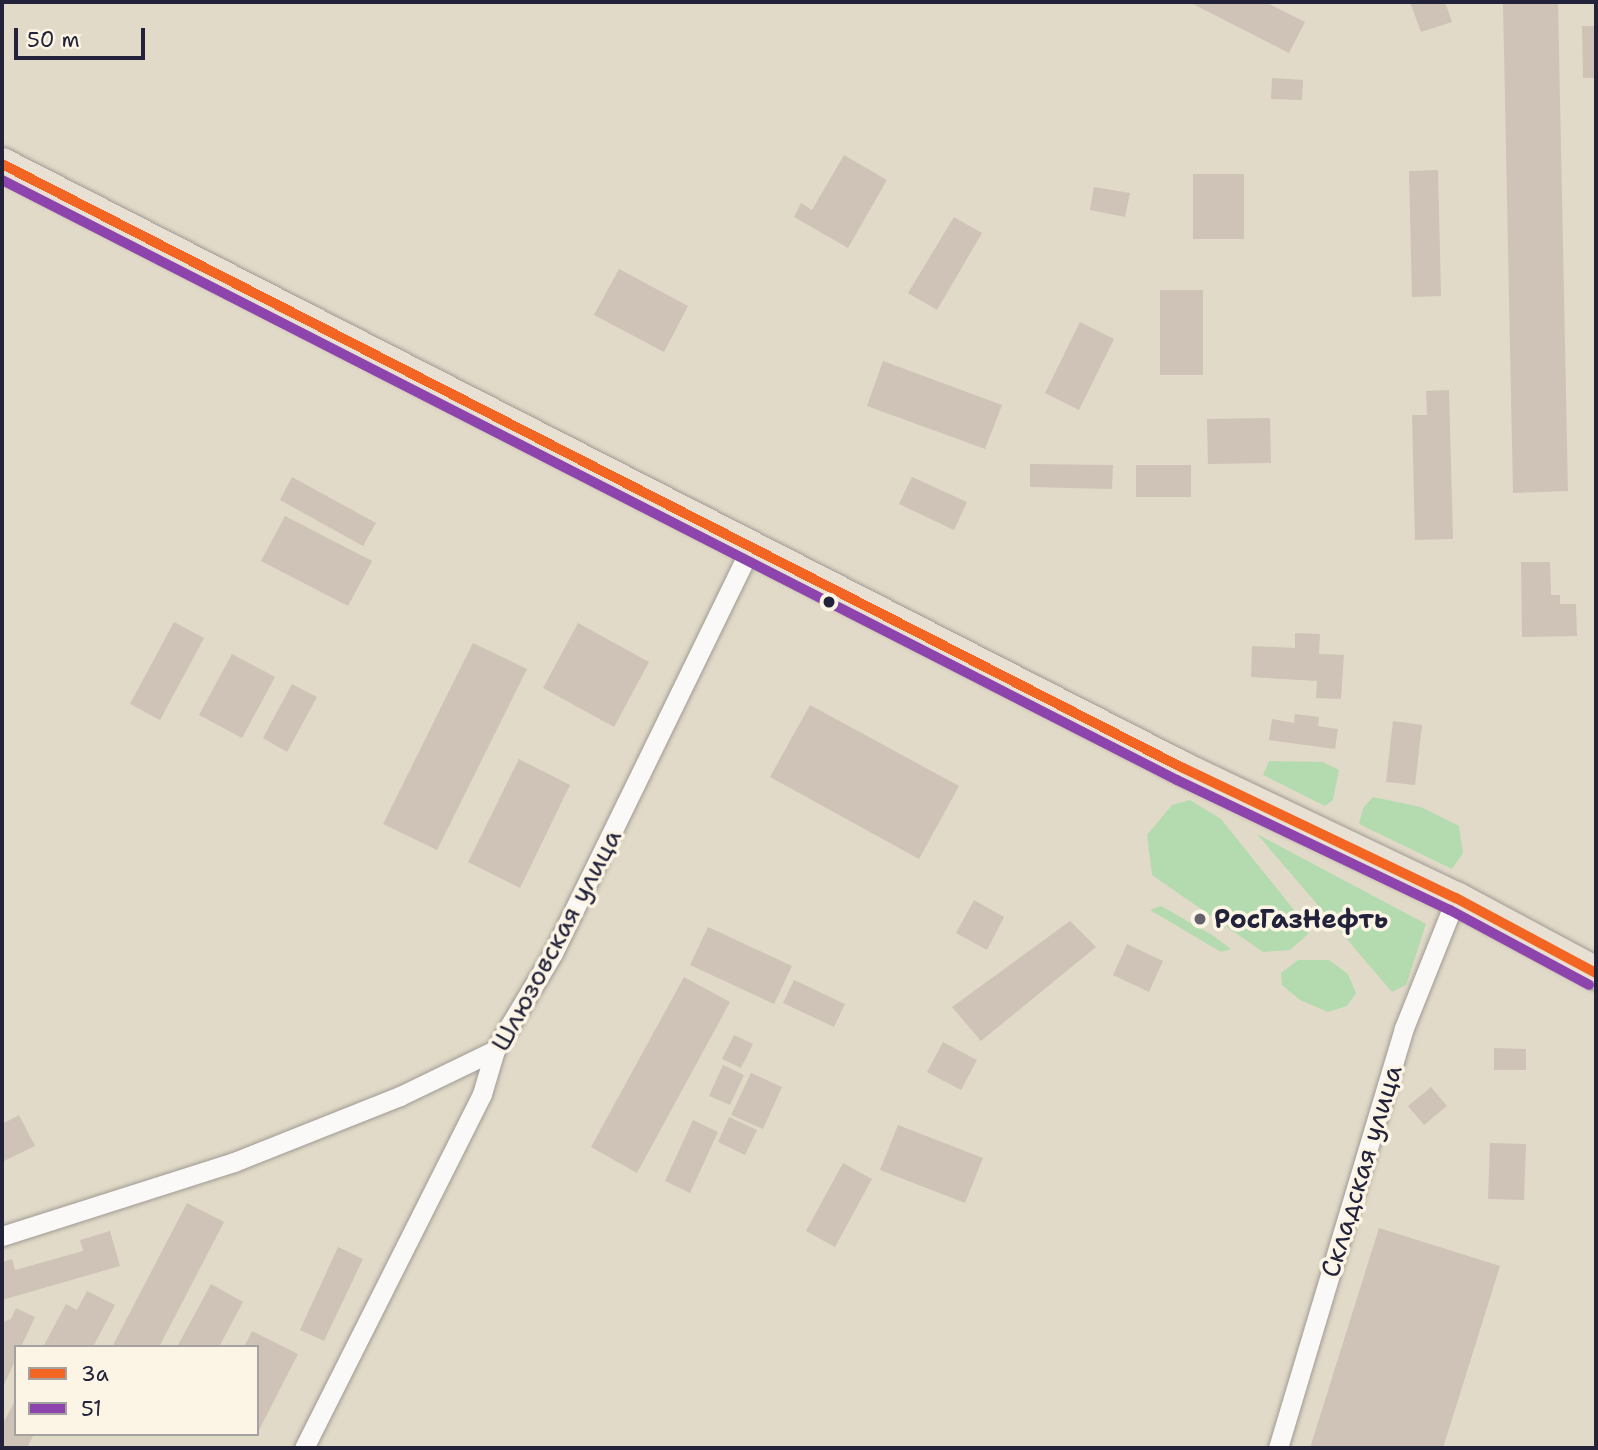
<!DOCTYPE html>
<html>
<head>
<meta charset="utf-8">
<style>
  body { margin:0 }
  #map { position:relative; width:1598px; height:1450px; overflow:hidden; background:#e2dac8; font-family:"Shantell Sans",sans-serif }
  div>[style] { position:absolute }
  .green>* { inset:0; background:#b3dbaf }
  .building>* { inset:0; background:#cec3b6 }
  .roads { filter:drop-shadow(0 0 2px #9e9a93) drop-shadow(0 0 2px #9e9a93) }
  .minor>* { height:19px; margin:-9.5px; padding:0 9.5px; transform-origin:9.5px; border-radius:9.5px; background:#fbf9f7 }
  .primary>* { height:32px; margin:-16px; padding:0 16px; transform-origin:16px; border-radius:16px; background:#e7e0d3 }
  .bus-1>* { height:10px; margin:-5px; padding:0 5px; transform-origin:5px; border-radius:5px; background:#f26522 }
  .bus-2>* { height:10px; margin:-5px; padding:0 5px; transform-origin:5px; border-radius:5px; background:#8e44ad }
  .dots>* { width:19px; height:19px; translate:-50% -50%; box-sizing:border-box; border:4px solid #fcf5e5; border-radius:50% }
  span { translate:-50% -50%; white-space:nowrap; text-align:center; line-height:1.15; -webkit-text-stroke:7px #fcf5e5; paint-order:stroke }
  .poi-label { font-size:26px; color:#22223b; font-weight:700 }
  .left { translate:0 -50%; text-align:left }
  .street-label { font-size:26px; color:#22223b }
  .frame { position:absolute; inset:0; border:4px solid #22223b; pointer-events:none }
  .legend { position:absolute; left:14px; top:1345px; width:245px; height:91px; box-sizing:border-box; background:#fcf5e5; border:2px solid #a5a1a1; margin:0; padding:9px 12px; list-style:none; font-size:21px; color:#22223b }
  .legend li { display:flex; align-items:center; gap:14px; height:35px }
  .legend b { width:35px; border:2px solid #a5a1a1 }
  .scale { position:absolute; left:14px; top:28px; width:131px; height:32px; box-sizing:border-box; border:4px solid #22223b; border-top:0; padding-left:9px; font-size:21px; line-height:24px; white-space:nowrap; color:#22223b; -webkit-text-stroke:5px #fcf5e5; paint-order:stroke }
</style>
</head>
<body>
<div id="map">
  <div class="green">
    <i style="clip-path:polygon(1269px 761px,1323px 762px,1339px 770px,1333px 800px,1325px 806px,1263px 775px)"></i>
    <i style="clip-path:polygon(1373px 797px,1421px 807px,1459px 826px,1463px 853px,1452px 869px,1359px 824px,1363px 808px)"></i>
    <i style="clip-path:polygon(1190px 800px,1221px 819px,1302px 920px,1308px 934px,1290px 950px,1263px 952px,1152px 875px,1147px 835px,1172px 805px)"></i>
    <i style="clip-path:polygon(1257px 834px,1426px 924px,1406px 985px,1392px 992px)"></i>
    <i style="clip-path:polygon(1161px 906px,1212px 935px,1231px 949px,1221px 952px,1150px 910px)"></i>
    <i style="clip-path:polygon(1298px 960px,1329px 960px,1348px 974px,1356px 993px,1347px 1006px,1328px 1012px,1300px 1000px,1282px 985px,1281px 973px)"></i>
  </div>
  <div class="building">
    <i style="clip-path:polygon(1189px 2px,1265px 2px,1305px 22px,1289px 53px)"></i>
    <i style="clip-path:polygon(1410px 2px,1445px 2px,1452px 22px,1421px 32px)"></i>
    <i style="clip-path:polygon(1503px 2px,1558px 2px,1568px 491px,1513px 493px)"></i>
    <i style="clip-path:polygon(1582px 26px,1596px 26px,1596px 90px,1594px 78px,1583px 78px)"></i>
    <i style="clip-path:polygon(1272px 78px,1303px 80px,1302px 100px,1271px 99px)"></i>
    <i style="clip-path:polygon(844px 155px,887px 180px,848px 248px,794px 217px,801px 203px,812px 210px)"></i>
    <i style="clip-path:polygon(1438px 170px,1441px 296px,1412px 297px,1409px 171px)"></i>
    <i style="clip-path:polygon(1193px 174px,1244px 174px,1244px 239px,1193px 239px)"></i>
    <i style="clip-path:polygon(1094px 187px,1130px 193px,1125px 217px,1090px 210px)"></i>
    <i style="clip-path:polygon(954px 217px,982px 233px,937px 310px,908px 293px)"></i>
    <i style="clip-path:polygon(619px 269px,688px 306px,664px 352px,594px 315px)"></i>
    <i style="clip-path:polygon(1160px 290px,1203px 290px,1203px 375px,1160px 375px)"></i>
    <i style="clip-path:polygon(1080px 322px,1114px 339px,1079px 410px,1045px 393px)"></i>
    <i style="clip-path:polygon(883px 361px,1002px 405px,985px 449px,867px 406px)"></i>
    <i style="clip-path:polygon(1449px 390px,1453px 539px,1415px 540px,1412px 415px,1427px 415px,1426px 391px)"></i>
    <i style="clip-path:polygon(1270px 418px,1271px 463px,1208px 464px,1207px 419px)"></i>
    <i style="clip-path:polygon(1030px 464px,1113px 465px,1112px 489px,1030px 487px)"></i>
    <i style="clip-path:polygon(1136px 465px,1191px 465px,1191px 497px,1136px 497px)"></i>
    <i style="clip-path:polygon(292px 477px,376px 523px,363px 546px,280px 500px)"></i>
    <i style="clip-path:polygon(912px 477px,967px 502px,954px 530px,899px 504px)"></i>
    <i style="clip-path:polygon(285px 516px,372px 561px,348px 606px,261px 561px)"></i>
    <i style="clip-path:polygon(1521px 562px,1550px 562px,1551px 595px,1560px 595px,1560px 604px,1576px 604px,1577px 636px,1522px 637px)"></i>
    <i style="clip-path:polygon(174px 622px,204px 638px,160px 720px,130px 704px)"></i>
    <i style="clip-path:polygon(578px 623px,649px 662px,614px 727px,543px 688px)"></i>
    <i style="clip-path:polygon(1295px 633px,1320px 634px,1319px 654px,1344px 655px,1341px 699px,1316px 698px,1317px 681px,1251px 677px,1252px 646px,1295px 648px)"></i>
    <i style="clip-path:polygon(473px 643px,527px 669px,437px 850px,383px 824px)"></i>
    <i style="clip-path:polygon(232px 654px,275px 677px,242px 738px,199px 715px)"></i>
    <i style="clip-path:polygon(292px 684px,317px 697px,287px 752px,263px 738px)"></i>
    <i style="clip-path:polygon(810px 705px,959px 786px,919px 859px,770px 777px)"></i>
    <i style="clip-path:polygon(1295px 714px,1319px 717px,1318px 726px,1338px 729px,1335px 749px,1269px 740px,1272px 719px,1294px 723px)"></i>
    <i style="clip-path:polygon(1393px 721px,1422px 725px,1415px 785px,1386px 782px)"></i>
    <i style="clip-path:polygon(519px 759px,570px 785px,520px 888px,468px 862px)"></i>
    <i style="clip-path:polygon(974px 900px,1004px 917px,987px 950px,956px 933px)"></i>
    <i style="clip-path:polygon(1070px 921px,1096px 947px,981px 1041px,952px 1007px)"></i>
    <i style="clip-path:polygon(708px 927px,792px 966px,774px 1004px,690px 965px)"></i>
    <i style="clip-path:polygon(1127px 944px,1163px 961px,1149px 992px,1113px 975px)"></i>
    <i style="clip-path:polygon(684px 977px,730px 1002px,637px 1173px,591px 1147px)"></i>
    <i style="clip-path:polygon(794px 980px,845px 1004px,834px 1027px,783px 1003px)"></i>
    <i style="clip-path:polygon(734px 1035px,753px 1044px,741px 1068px,722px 1059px)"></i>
    <i style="clip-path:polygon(943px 1042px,977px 1060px,961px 1090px,927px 1072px)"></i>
    <i style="clip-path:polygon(1494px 1048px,1526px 1049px,1526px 1070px,1494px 1070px)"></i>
    <i style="clip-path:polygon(723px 1065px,744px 1075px,730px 1105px,709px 1096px)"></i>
    <i style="clip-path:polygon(751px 1073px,782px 1087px,763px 1129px,731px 1115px)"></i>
    <i style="clip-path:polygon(1431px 1087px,1447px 1106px,1424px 1125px,1408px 1106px)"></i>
    <i style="clip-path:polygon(19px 1115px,35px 1146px,2px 1162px,2px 1124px)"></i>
    <i style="clip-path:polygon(729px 1117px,757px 1130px,745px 1155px,718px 1142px)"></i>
    <i style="clip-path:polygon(693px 1120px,718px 1132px,690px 1193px,665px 1181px)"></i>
    <i style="clip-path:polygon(898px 1125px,983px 1158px,965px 1203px,880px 1170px)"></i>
    <i style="clip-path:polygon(1490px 1143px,1526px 1144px,1524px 1200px,1488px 1199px)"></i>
    <i style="clip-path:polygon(843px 1163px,872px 1179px,835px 1247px,806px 1231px)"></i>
    <i style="clip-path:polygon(187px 1203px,224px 1222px,159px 1347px,112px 1347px)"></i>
    <i style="clip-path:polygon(1379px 1228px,1500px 1266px,1443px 1448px,1310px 1448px)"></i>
    <i style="clip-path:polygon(110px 1231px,120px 1266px,2px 1300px,2px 1262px,12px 1259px,15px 1270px,83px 1251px,80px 1240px)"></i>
    <i style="clip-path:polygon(338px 1247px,363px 1259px,324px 1341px,300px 1330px)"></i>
    <i style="clip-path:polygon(211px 1284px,243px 1302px,219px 1347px,177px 1347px)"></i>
    <i style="clip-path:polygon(87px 1291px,115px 1305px,94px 1345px,97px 1347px,43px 1347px,66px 1304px,77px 1310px)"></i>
    <i style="clip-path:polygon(16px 1308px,35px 1317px,21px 1347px,16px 1347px,16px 1359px,2px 1389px,2px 1322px,11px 1319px)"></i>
    <i style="clip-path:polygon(252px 1331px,298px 1354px,257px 1434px,257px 1347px,244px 1347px)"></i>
    <i style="clip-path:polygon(16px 1399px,16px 1434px,34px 1434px,27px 1448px,2px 1448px,2px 1425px)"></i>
  </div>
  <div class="roads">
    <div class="minor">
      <i style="left:2px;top:1236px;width:244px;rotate:-17.7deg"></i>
      <i style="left:234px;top:1162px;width:179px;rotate:-21.7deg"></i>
      <i style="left:400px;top:1096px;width:106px;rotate:-25.8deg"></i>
      <i style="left:304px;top:1448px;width:396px;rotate:-63.3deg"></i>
      <i style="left:482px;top:1094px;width:46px;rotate:-73.5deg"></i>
      <i style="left:495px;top:1050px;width:113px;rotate:-59.1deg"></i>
      <i style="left:553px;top:953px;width:454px;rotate:-64deg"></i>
      <i style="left:1278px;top:1448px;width:438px;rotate:-73.3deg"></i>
      <i style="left:1404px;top:1028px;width:140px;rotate:-68.2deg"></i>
    </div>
    <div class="primary">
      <i style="left:2px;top:164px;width:1326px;rotate:27.09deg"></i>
      <i style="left:1183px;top:768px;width:302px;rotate:25.5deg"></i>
      <i style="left:1456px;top:898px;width:159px;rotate:28.2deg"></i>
    </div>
  </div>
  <div class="bus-1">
    <i style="left:2px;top:164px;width:1326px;rotate:27.09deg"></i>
    <i style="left:1183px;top:768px;width:302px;rotate:25.5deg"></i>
    <i style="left:1456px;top:898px;width:159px;rotate:28.2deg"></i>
  </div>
  <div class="bus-2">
    <i style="left:2px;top:180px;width:1319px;rotate:27.05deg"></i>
    <i style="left:1177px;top:780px;width:302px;rotate:25.5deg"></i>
    <i style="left:1450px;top:910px;width:158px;rotate:28.3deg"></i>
  </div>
  <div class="dots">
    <i style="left:829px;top:602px;background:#22223b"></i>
    <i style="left:1200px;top:919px;background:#65626c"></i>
  </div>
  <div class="poi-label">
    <span class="left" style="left:1214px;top:919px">РосГазНефть</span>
  </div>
  <div class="street-label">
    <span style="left:556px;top:940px;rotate:-62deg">Шлюзовская улица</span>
    <span style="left:1361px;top:1171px;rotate:-73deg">Складская улица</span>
  </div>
  <div class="frame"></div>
  <ul class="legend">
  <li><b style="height:9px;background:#f26522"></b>3а</li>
  <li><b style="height:9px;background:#8e44ad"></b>51</li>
  </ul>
  <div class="scale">50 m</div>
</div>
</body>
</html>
